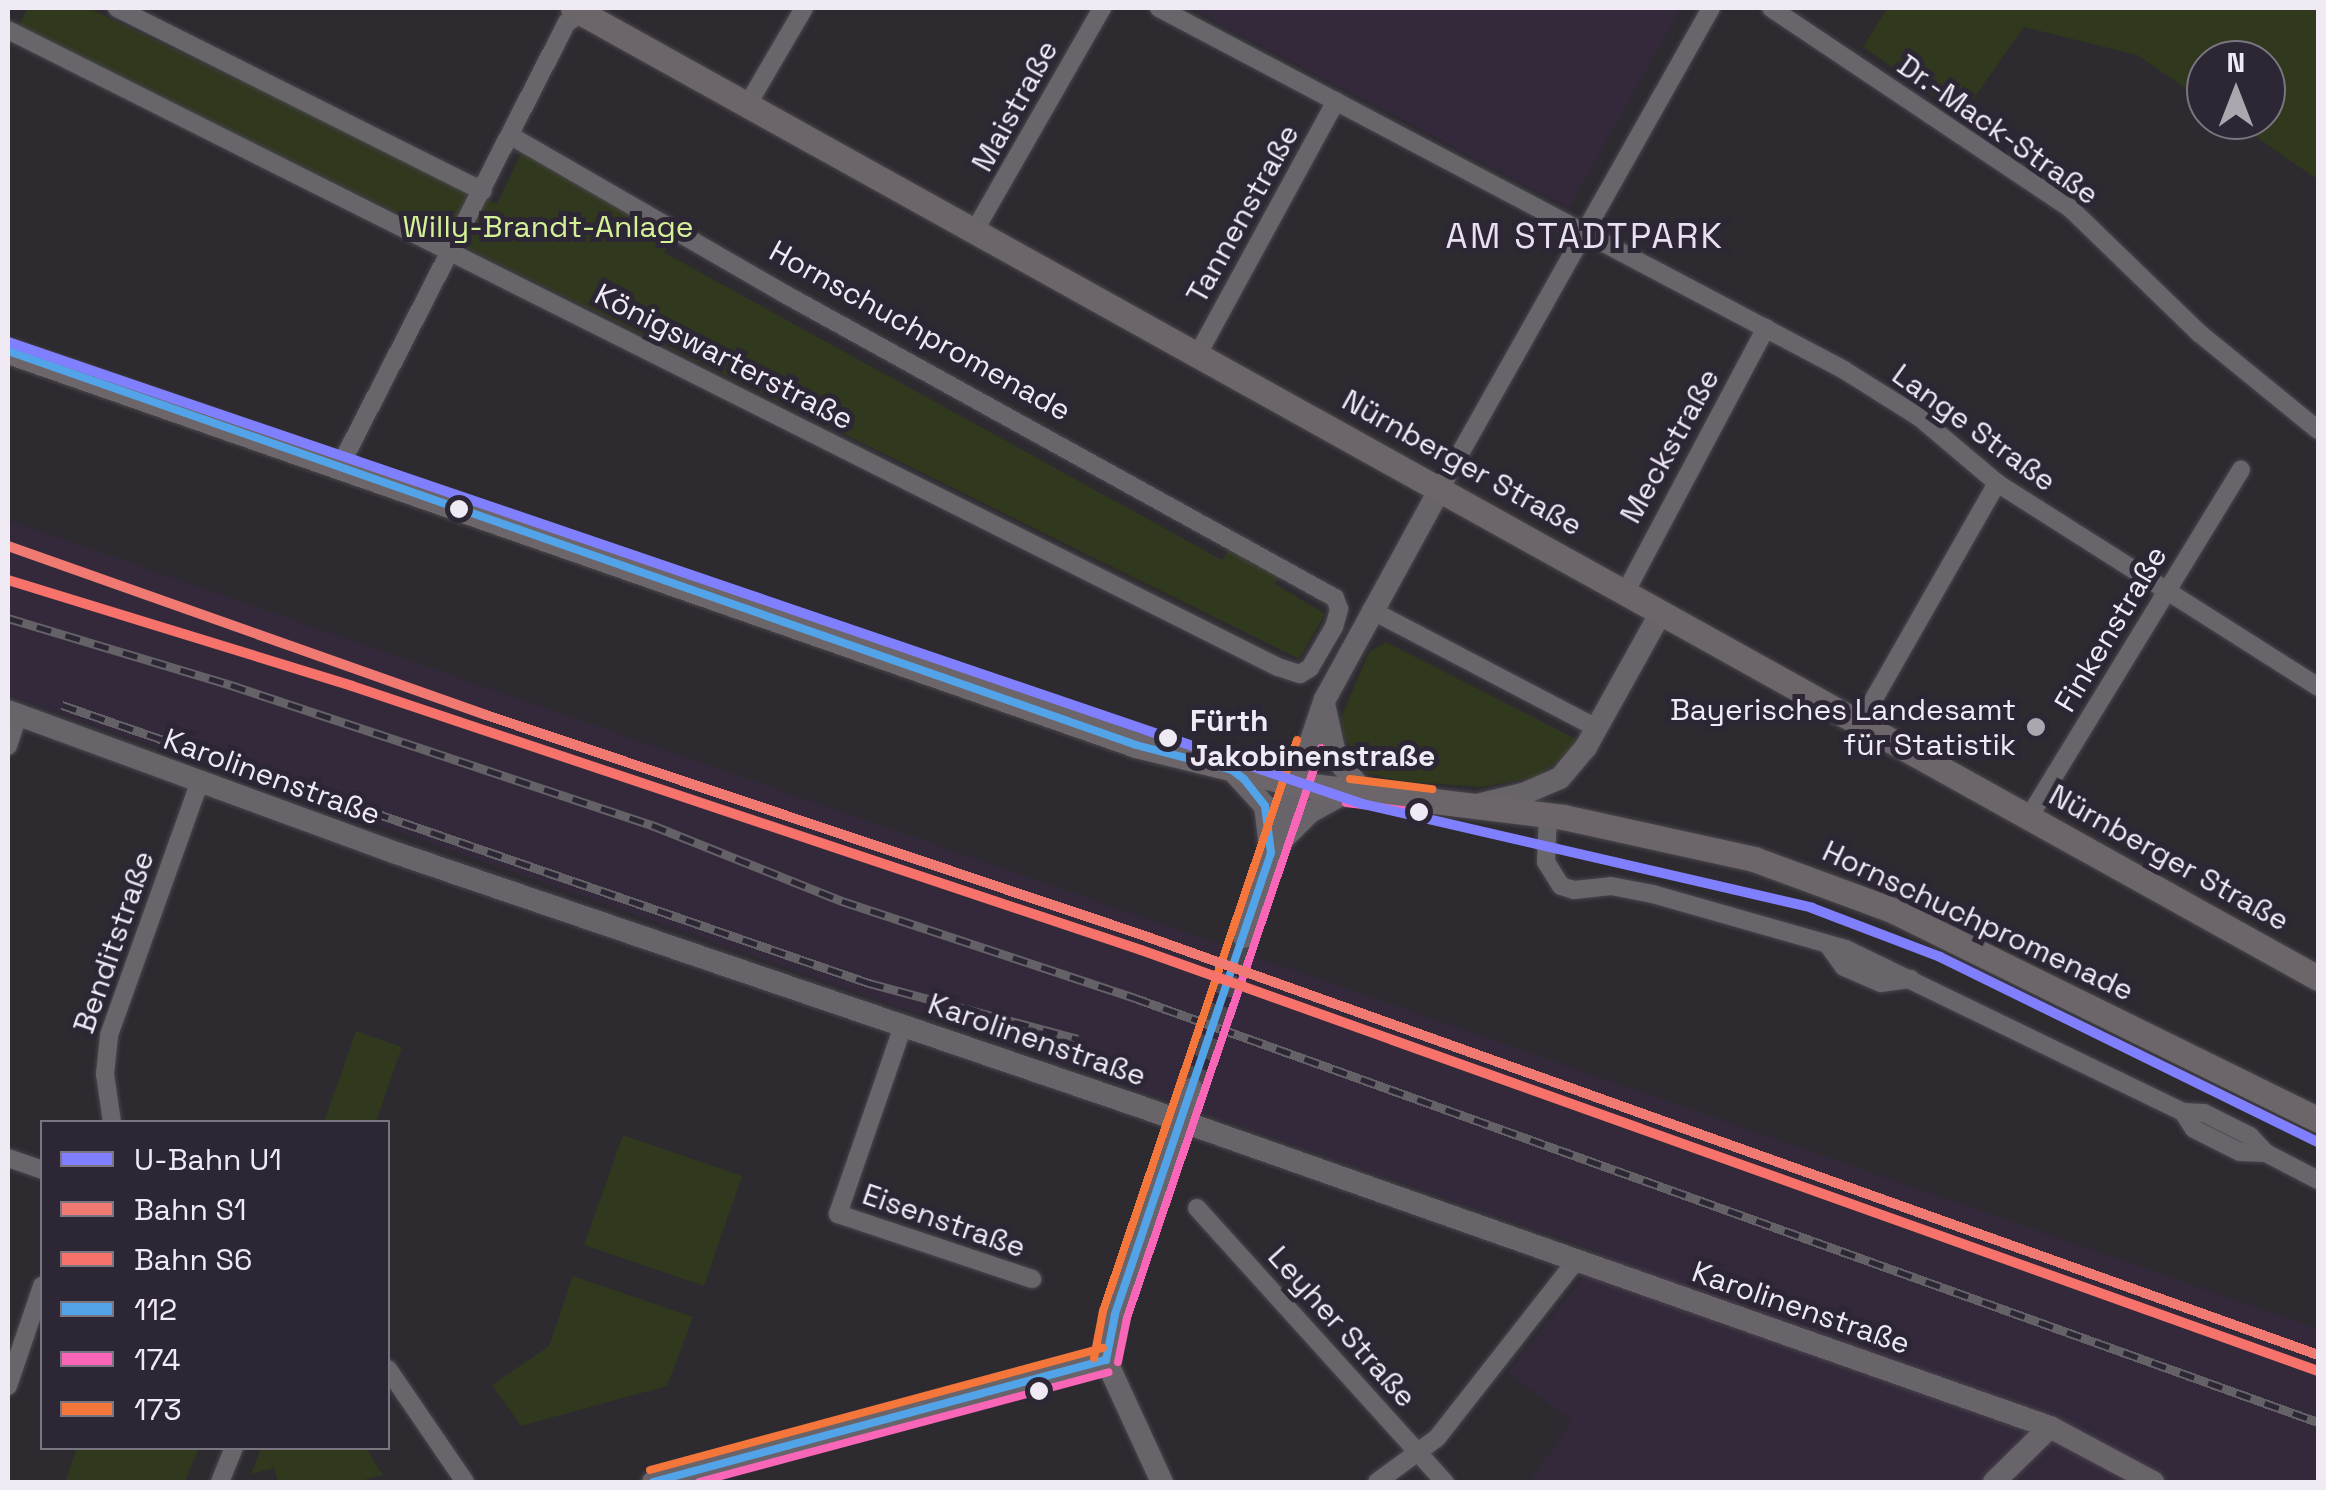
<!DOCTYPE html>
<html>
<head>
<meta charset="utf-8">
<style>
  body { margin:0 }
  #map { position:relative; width:2326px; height:1490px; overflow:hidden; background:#2d2a30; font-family:"Space Grotesk",sans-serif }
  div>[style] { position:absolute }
  .built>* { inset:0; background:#33293b }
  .green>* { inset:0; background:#30381d }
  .secondary-tunnel>* { height:22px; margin-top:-11px; transform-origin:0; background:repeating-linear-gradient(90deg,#4a474d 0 22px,transparent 0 33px) }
  .roads { filter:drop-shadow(0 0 2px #49464c) drop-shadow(0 0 2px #49464c) }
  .street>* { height:18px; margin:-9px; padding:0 9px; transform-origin:9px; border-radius:9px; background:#68666b }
  .secondary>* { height:22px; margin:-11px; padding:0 11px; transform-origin:11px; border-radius:11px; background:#686469 }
  .primary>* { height:25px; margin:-12.5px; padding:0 12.5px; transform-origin:12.5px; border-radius:12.5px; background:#6c656a }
  .rail>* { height:9px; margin-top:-4.5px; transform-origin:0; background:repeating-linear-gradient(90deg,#2d2634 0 15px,#646167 0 30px); box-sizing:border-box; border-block:2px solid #646167 }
  .bus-1>* { height:8px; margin:-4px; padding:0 4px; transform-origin:4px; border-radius:4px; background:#53a3e8 }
  .bus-2>* { height:8px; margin:-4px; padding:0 4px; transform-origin:4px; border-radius:4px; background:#fa66b7 }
  .bus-3>* { height:8px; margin:-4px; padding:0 4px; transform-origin:4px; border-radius:4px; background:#f5763a }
  .rail-1>* { height:10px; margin:-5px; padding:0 5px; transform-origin:5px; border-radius:5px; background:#f07972 }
  .rail-2>* { height:10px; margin:-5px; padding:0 5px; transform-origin:5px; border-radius:5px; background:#f7726b }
  .metro-1>* { height:10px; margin:-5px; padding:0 5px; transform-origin:5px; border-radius:5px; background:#8080ff }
  .dots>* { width:28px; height:28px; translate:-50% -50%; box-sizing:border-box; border:5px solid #2d2634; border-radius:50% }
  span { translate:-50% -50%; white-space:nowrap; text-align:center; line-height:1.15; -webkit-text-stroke:10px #2d2634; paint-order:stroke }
  .street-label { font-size:30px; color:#efeaf4 }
  .park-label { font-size:30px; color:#d4f198 }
  .poi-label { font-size:30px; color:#efeaf4 }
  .right { translate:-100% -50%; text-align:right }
  .stop-label { font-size:30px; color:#efeaf4; font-weight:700 }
  .left { translate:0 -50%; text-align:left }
  .quarter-label { font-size:35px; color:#e9e0f2; letter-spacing:2.5px }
  .frame { position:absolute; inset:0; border:10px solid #efeaf4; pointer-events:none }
  .legend { position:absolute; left:40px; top:1120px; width:350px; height:330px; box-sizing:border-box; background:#2d2634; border:2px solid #7b7481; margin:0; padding:12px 18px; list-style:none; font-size:30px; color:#efeaf4 }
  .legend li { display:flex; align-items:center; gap:20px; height:50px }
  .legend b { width:50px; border:2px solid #7b7481 }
  .north { position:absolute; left:2186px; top:40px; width:100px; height:100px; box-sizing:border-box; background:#2d2634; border:2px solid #7b7481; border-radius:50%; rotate:0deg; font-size:28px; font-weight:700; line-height:40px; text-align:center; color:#efeaf4 }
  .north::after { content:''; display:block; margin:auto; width:35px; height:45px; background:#aba7af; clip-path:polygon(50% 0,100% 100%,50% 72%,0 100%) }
</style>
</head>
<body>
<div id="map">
  <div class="built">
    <i style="clip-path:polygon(1190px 8px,1681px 8px,1569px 208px)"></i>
    <i style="clip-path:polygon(8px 520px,2318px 1329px,2318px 1482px,1529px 1482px,1572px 1421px,1508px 1372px,1602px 1253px,8px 695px)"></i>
  </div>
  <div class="green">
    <i style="clip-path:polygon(28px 8px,88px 8px,497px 204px,522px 151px,670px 234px,665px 253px,1222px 560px,1230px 548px,1280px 576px,1275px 584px,1325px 614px,1299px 659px,18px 26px)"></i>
    <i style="clip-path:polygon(1887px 8px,2318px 8px,2318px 180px,2232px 120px,2266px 120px,2266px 60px,2206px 60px,2206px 102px,2137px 55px,2024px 27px,1962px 115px,1863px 47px)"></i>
    <i style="clip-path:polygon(1386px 642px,1576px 739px,1569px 753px,1536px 777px,1482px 787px,1400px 781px,1365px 773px,1344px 736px,1341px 717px,1369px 652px)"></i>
    <i style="clip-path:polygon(356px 1031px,402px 1047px,376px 1122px,324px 1122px)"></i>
    <i style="clip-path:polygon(623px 1135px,742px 1176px,704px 1286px,584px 1245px)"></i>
    <i style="clip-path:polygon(573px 1276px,693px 1317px,667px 1386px,521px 1426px,492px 1385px,549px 1346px)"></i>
    <i style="clip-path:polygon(77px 1448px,199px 1448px,185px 1482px,65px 1482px)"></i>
    <i style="clip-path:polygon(261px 1448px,366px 1448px,383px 1475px,355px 1482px,278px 1482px,274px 1468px,251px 1474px)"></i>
  </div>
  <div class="secondary-tunnel">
    <i style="left:1192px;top:1089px;width:161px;rotate:-71.1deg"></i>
  </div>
  <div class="roads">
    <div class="street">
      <i style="left:117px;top:8px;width:409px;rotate:26.6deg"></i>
      <i style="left:1159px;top:8px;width:775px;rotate:27.85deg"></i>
      <i style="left:1844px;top:370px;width:89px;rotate:32.1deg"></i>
      <i style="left:1919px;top:417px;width:102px;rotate:40.2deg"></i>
      <i style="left:1997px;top:483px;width:380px;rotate:32.4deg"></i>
      <i style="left:1771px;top:8px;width:360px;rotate:33.8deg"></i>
      <i style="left:2070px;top:208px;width:180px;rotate:44.1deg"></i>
      <i style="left:2199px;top:333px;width:154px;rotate:39.2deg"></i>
      <i style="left:8px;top:30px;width:1421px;rotate:26.64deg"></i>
      <i style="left:1278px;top:667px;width:23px;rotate:18deg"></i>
      <i style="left:1300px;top:674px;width:12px;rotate:-31deg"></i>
      <i style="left:1310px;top:668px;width:48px;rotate:-59.7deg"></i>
      <i style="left:1334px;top:627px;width:19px;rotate:-74deg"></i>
      <i style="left:1339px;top:609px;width:12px;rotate:-110deg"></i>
      <i style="left:1335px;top:598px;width:631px;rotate:-151.08deg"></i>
      <i style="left:783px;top:293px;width:314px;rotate:-150deg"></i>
      <i style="left:748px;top:104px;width:111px;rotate:-59.7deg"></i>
      <i style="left:975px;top:230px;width:256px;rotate:-60.2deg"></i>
      <i style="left:1198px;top:354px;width:288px;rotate:-61.4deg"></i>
      <i style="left:340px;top:466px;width:498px;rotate:-62.9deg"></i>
      <i style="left:567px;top:23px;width:26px;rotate:-36deg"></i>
      <i style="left:1440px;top:489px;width:552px;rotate:-60.6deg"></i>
      <i style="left:1626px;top:591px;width:298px;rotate:-62deg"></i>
      <i style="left:1371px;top:610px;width:255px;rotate:27.6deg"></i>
      <i style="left:1859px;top:725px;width:279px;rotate:-60.3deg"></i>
      <i style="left:8px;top:746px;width:33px;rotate:-72deg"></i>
      <i style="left:1548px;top:814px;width:48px;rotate:92.4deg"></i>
      <i style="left:1546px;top:862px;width:28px;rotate:58deg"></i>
      <i style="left:1561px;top:886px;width:14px;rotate:17deg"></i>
      <i style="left:1574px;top:890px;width:37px;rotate:-6deg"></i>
      <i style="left:1611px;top:886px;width:43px;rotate:10.8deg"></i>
      <i style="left:1653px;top:894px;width:201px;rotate:15.9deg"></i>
      <i style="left:1846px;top:949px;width:374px;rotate:25.8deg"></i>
      <i style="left:2183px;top:1112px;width:21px;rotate:3deg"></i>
      <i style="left:2204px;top:1113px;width:51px;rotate:26.6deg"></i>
      <i style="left:2250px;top:1136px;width:23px;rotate:47deg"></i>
      <i style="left:2266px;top:1153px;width:59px;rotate:27.4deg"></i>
      <i style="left:2029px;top:817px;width:407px;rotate:-58.6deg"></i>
      <i style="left:1828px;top:945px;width:27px;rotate:54deg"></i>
      <i style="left:1844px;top:967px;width:40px;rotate:23.4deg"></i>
      <i style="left:1881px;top:983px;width:30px;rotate:-8deg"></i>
      <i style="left:903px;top:1026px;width:199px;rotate:109.1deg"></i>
      <i style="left:838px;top:1214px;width:205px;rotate:18.5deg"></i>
      <i style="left:2183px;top:1112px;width:20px;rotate:57deg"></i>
      <i style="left:2194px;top:1129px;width:51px;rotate:26.6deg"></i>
      <i style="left:2240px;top:1152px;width:26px;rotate:2deg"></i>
      <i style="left:112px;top:1122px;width:49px;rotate:-98.3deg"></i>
      <i style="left:105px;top:1074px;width:39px;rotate:-84deg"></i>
      <i style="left:109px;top:1035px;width:268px;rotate:-70.3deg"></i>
      <i style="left:8px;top:1158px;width:36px;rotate:19deg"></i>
      <i style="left:1197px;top:1208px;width:370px;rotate:47.9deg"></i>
      <i style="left:388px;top:1369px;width:137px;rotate:55.7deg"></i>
      <i style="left:8px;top:1386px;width:106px;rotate:-71.2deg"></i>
      <i style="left:220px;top:1482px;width:37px;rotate:-68deg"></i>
      <i style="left:1377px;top:1482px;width:74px;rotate:-36.3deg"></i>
      <i style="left:1437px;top:1438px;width:222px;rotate:-51.9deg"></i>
    </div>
    <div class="secondary">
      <i style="left:1325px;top:708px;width:51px;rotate:77.6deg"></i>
      <i style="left:1336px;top:758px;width:35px;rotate:51deg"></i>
      <i style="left:1358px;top:785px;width:20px;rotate:30deg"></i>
      <i style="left:8px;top:711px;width:413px;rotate:20.1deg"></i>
      <i style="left:396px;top:853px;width:790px;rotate:18.82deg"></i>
      <i style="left:1144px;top:1108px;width:961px;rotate:19.4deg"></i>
      <i style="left:2050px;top:1427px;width:117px;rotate:28.1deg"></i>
      <i style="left:1232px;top:770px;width:49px;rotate:47.5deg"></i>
      <i style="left:1265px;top:806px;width:38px;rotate:83deg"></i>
      <i style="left:1481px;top:804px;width:43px;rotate:-13.4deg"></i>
      <i style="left:1523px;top:794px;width:40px;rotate:-23.4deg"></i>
      <i style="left:1560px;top:778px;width:40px;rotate:-50deg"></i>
      <i style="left:1586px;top:747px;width:152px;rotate:-60.9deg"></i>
      <i style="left:1279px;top:843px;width:44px;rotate:-45deg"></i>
      <i style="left:1310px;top:812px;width:43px;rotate:-28.9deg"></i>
      <i style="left:1244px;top:937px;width:251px;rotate:-71.2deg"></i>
      <i style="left:1325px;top:699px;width:239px;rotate:-61.3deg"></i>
      <i style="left:653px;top:1482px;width:469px;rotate:-15.1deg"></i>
      <i style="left:1162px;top:1482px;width:134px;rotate:-114.7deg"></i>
      <i style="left:1106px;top:1360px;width:16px;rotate:-86deg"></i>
      <i style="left:1107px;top:1344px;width:269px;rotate:-71.6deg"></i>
      <i style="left:1994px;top:1482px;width:78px;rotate:-44.5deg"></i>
    </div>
    <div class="primary">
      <i style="left:573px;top:8px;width:1996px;rotate:29.07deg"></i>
      <i style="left:8px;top:351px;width:1195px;rotate:19.25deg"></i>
      <i style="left:1136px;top:745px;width:165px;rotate:13.7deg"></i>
      <i style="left:1296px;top:784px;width:269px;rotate:7deg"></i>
      <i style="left:1563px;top:817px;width:196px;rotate:12.4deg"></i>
      <i style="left:1754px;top:859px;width:147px;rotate:20.3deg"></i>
      <i style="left:1892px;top:910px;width:475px;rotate:26.2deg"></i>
    </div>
  </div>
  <div class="rail">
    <i style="left:8px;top:618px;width:233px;rotate:16.7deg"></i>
    <i style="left:231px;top:685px;width:444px;rotate:18.4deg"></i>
    <i style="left:652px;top:825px;width:205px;rotate:21.8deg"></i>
    <i style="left:842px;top:901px;width:309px;rotate:18.3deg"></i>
    <i style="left:1135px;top:998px;width:1257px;rotate:19.72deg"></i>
    <i style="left:62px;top:705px;width:854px;rotate:19.01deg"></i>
    <i style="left:869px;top:983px;width:216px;rotate:15deg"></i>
  </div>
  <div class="bus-1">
    <i style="left:8px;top:351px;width:1195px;rotate:19.25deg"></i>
    <i style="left:1136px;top:745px;width:99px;rotate:14.6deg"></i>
    <i style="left:1232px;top:770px;width:15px;rotate:37deg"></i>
    <i style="left:1244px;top:779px;width:34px;rotate:52deg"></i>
    <i style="left:1265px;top:806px;width:47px;rotate:82.7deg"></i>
    <i style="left:1271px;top:853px;width:488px;rotate:108.7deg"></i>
    <i style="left:1115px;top:1315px;width:46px;rotate:101.3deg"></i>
    <i style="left:653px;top:1482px;width:469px;rotate:-15.1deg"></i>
  </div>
  <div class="bus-2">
    <i style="left:1346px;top:803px;width:83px;rotate:7deg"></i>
    <i style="left:1118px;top:1362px;width:45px;rotate:-78.4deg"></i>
    <i style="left:1127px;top:1318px;width:602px;rotate:-71.2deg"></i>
    <i style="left:699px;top:1482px;width:424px;rotate:-15deg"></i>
  </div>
  <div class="bus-3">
    <i style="left:1350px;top:779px;width:83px;rotate:7deg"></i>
    <i style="left:1094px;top:1358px;width:48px;rotate:-79.2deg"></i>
    <i style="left:1103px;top:1311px;width:603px;rotate:-71.23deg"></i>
    <i style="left:650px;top:1470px;width:469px;rotate:-15.1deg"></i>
  </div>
  <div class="rail-1">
    <i style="left:8px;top:546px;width:507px;rotate:19.47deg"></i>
    <i style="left:486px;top:715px;width:692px;rotate:18.54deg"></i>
    <i style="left:1142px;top:935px;width:1249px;rotate:19.65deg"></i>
  </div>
  <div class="rail-2">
    <i style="left:8px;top:580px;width:360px;rotate:17.1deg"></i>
    <i style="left:352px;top:686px;width:832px;rotate:18.5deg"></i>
    <i style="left:1141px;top:950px;width:1250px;rotate:19.68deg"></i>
  </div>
  <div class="metro-1">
    <i style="left:8px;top:342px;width:1432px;rotate:18.83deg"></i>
    <i style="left:1363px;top:804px;width:461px;rotate:13deg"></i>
    <i style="left:1812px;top:908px;width:137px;rotate:20.9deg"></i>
    <i style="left:1940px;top:957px;width:421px;rotate:26.1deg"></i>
  </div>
  <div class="dots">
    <i style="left:459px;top:509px;background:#efeaf4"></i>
    <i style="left:2036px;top:727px;background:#aba7af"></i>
    <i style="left:1168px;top:738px;background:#efeaf4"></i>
    <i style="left:1419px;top:812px;background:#efeaf4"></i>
    <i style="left:1039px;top:1391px;background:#efeaf4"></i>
  </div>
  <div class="street-label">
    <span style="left:1015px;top:106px;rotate:-61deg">Maistraße</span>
    <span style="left:1998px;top:130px;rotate:35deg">Dr.-Mack-Straße</span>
    <span style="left:1243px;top:214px;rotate:-61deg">Tannenstraße</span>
    <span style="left:920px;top:331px;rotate:29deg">Hornschuchpromenade</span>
    <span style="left:724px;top:357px;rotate:27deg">Königswarterstraße</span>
    <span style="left:1974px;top:428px;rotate:36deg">Lange Straße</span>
    <span style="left:1670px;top:446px;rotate:-61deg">Meckstraße</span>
    <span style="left:1462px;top:463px;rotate:29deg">Nürnberger Straße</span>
    <span style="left:2111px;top:629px;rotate:-59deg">Finkenstraße</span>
    <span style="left:272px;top:777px;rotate:20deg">Karolinenstraße</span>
    <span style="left:2169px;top:858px;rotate:29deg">Nürnberger Straße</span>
    <span style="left:1978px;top:921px;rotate:25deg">Hornschuchpromenade</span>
    <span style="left:114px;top:942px;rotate:-71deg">Benditstraße</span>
    <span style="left:1037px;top:1040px;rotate:19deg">Karolinenstraße</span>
    <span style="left:944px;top:1221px;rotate:19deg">Eisenstraße</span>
    <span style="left:1801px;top:1308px;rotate:19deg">Karolinenstraße</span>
    <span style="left:1342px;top:1327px;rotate:48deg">Leyher Straße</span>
  </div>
  <div class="park-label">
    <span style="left:548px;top:227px">Willy-Brandt-Anlage</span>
  </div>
  <div class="poi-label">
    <span class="right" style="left:2016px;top:727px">Bayerisches Landesamt<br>für Statistik</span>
  </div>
  <div class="stop-label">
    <span class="left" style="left:1190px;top:738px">Fürth<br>Jakobinenstraße</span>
  </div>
  <div class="quarter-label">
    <span style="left:1585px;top:236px">AM STADTPARK</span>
  </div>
  <div class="frame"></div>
  <ul class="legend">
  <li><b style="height:12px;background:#8080ff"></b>U-Bahn U1</li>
  <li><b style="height:12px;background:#f07972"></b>Bahn S1</li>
  <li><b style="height:12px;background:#f7726b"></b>Bahn S6</li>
  <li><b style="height:12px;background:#53a3e8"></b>112</li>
  <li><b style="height:12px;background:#fa66b7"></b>174</li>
  <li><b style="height:12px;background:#f5763a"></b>173</li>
  </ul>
  <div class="north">N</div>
</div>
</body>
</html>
